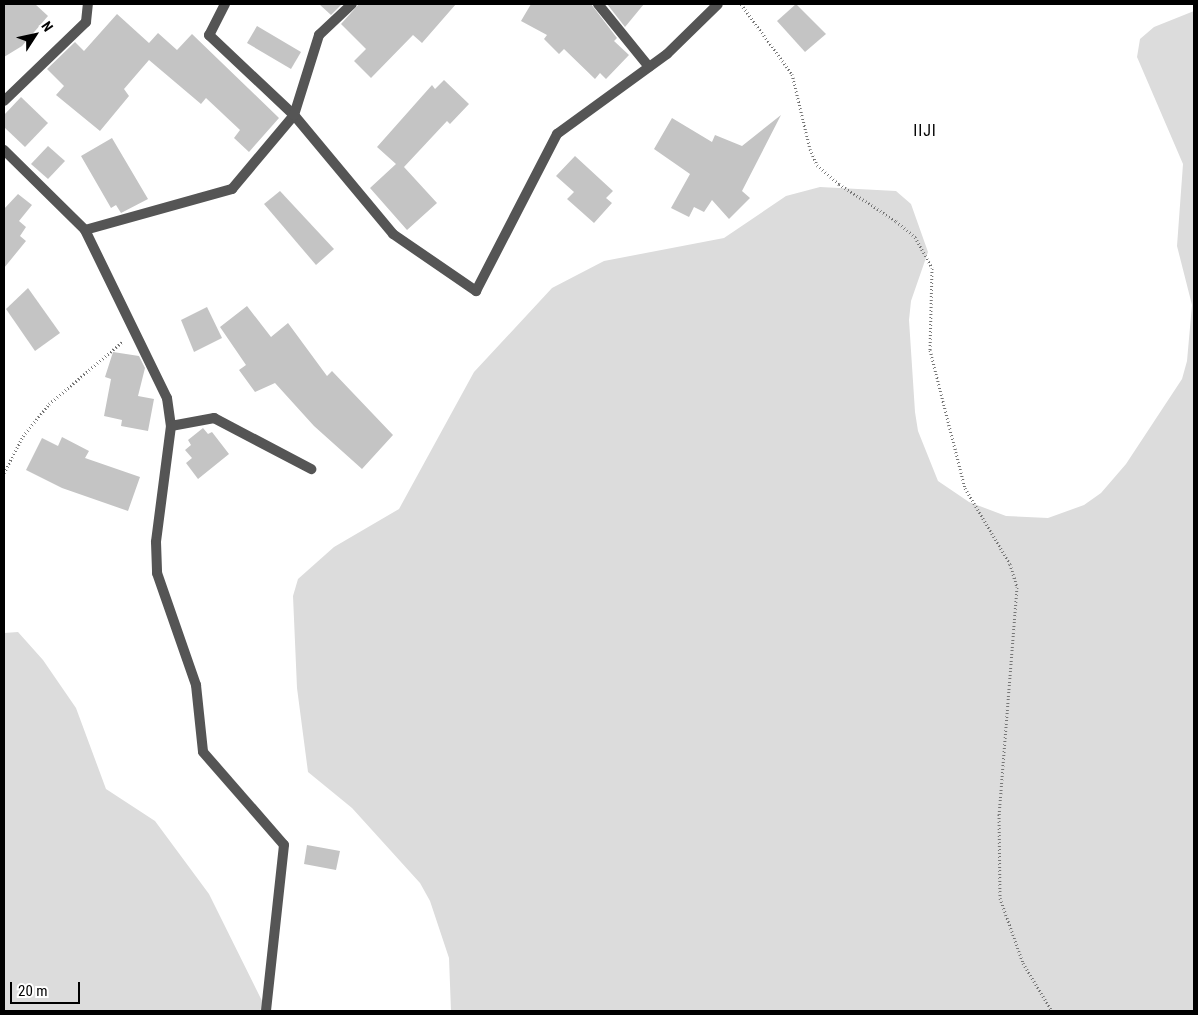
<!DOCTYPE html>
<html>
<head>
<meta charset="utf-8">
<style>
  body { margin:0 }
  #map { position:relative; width:1198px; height:1015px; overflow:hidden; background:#fff; font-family:"Roboto Condensed",sans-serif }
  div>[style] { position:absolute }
  .green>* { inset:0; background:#dcdcdc }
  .building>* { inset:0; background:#c4c4c4 }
  .path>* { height:3px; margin-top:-1.5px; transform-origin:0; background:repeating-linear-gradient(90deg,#777 0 1px,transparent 0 3.5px) }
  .street>* { height:10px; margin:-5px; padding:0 5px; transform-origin:5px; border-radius:5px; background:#555 }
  span { translate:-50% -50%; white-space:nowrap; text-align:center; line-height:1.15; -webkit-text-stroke:4.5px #fff; paint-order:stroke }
  .quarter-label { font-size:16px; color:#000; letter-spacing:1px }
  .frame { position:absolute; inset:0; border:5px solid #000; pointer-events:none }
  .north { position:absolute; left:10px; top:10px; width:50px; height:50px; -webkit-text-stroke:4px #fff; paint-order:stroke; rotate:55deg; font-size:14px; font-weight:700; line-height:20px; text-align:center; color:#000 }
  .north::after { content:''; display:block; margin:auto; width:18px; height:22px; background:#000; clip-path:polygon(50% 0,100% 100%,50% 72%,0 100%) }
  .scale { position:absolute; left:10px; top:982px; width:70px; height:22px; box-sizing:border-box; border:2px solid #000; border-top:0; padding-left:6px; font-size:15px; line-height:18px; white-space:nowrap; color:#000; -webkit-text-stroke:4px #fff; paint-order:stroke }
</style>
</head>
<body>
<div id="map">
  <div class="green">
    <i style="clip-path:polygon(1194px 11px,1194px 1011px,451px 1011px,449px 958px,430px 901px,420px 883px,352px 808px,308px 772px,297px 688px,293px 596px,298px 579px,334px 547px,399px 509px,474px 372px,552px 288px,604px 261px,724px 238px,786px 196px,820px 187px,896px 191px,911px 204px,928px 252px,911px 301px,909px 320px,915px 412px,918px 431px,938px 481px,969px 502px,1006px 516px,1048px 518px,1084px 505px,1101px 493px,1126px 464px,1182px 379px,1187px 361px,1192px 305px,1177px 246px,1183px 164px,1137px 57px,1140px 39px,1154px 27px)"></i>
    <i style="clip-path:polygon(18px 632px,43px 660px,76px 708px,106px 789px,155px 821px,209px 894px,267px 1011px,4px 1011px,4px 633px)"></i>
  </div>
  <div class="building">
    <i style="clip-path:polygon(4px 4px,35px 4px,48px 16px,22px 46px,4px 57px)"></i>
    <i style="clip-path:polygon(319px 4px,342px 4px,331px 15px)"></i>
    <i style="clip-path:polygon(359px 4px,456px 4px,422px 43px,413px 35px,371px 78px,354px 61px,366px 49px,341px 24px)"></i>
    <i style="clip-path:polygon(531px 4px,591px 4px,617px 38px,614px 41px,629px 55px,606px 79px,600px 73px,595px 79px,564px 49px,559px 54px,544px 39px,547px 35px,521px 21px)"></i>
    <i style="clip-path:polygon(607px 4px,644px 4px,625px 27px)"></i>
    <i style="clip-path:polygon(796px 4px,826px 34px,805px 52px,777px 21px)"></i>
    <i style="clip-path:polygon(117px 14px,149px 43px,158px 33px,177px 50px,192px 34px,279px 118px,249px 152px,234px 138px,240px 130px,206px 98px,201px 104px,149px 60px,124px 89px,129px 96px,100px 131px,56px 95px,64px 86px,47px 69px,75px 42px,84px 51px)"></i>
    <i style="clip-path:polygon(257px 26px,301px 52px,291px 69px,247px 43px)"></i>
    <i style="clip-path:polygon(444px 80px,469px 104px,450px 124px,447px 121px,404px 167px,437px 203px,407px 230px,370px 188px,396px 164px,377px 147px,432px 85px,435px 89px)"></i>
    <i style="clip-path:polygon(21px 97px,48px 123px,25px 147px,4px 127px,4px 115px)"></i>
    <i style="clip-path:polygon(781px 115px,742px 191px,750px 198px,729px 219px,712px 200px,704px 212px,694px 207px,689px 217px,671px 208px,690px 174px,654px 149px,672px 118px,712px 142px,715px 135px,742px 146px)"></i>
    <i style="clip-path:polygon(112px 138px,148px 199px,121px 213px,116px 205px,111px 208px,81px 156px)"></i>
    <i style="clip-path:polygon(48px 146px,65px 161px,48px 179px,31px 164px)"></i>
    <i style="clip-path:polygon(575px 156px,613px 191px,606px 198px,612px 203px,594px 223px,567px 199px,574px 192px,556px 176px)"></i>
    <i style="clip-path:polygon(280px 191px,334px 249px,316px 265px,264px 204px)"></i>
    <i style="clip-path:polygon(18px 194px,32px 205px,19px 221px,26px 227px,20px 236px,26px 241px,4px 268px,4px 209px)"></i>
    <i style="clip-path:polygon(28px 288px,60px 333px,35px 351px,6px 309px)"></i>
    <i style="clip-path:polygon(247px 306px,271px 337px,288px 323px,327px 376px,332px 371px,393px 435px,362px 469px,314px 426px,275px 383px,255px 392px,239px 370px,246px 365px,220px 327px)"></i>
    <i style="clip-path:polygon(207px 307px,222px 338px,194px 352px,181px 320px)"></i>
    <i style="clip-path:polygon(113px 352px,139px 356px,145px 368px,138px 396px,154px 399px,148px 431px,121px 426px,122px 420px,104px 416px,111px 379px,105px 377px)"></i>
    <i style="clip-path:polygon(203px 428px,208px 434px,212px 432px,229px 454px,198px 479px,186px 463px,192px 458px,185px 450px,191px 445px,188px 440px)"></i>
    <i style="clip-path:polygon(62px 437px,89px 451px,85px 458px,140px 477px,128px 511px,62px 488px,26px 470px,42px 438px,58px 446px)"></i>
    <i style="clip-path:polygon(307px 845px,340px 851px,336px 870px,304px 864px)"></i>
  </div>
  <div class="path">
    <i style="left:741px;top:4px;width:87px;rotate:53.9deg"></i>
    <i style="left:792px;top:74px;width:77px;rotate:76.5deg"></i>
    <i style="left:810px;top:149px;width:17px;rotate:66deg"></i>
    <i style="left:817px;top:165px;width:29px;rotate:41deg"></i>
    <i style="left:839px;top:184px;width:68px;rotate:33deg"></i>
    <i style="left:896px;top:221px;width:25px;rotate:40deg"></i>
    <i style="left:915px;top:237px;width:35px;rotate:61deg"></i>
    <i style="left:932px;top:268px;width:82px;rotate:91.4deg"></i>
    <i style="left:930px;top:350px;width:142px;rotate:75.8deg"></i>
    <i style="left:965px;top:488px;width:88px;rotate:59.4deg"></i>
    <i style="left:1010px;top:564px;width:24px;rotate:73deg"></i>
    <i style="left:1017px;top:587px;width:228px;rotate:94.5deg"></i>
    <i style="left:999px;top:814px;width:84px;rotate:89.3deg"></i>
    <i style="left:1000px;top:898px;width:69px;rotate:70.5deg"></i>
    <i style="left:1023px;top:963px;width:56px;rotate:58.9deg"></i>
    <i style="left:4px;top:473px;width:42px;rotate:-62.8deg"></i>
    <i style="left:23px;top:436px;width:41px;rotate:-50.9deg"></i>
    <i style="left:49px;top:404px;width:96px;rotate:-40.3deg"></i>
  </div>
  <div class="street">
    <i style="left:225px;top:4px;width:35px;rotate:117deg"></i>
    <i style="left:209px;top:35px;width:117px;rotate:43.3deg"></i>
    <i style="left:294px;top:115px;width:155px;rotate:50.2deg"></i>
    <i style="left:393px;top:234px;width:101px;rotate:34.5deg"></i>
    <i style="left:476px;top:291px;width:177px;rotate:-62.7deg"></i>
    <i style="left:557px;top:134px;width:136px;rotate:-36deg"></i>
    <i style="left:667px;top:54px;width:71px;rotate:-44.4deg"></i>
    <i style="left:598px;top:4px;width:81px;rotate:51deg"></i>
    <i style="left:4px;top:101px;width:114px;rotate:-43.9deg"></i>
    <i style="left:86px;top:22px;width:18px;rotate:-84deg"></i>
    <i style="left:4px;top:150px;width:114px;rotate:44.6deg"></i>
    <i style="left:85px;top:230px;width:187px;rotate:64deg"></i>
    <i style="left:167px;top:398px;width:28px;rotate:82deg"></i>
    <i style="left:171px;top:426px;width:117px;rotate:97.4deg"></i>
    <i style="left:156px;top:542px;width:31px;rotate:88deg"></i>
    <i style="left:157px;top:573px;width:119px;rotate:70.8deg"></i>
    <i style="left:196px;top:685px;width:67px;rotate:84deg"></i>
    <i style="left:203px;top:752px;width:123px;rotate:48.9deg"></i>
    <i style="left:284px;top:845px;width:167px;rotate:96.2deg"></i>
    <i style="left:85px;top:230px;width:153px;rotate:-15.6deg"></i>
    <i style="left:232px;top:189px;width:97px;rotate:-50deg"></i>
    <i style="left:294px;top:115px;width:84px;rotate:-72.6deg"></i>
    <i style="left:319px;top:35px;width:45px;rotate:-43.2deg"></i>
    <i style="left:171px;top:426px;width:44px;rotate:-10.5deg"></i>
    <i style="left:214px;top:418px;width:110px;rotate:27.7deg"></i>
  </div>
  <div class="quarter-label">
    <span style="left:925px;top:131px">IIJI</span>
  </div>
  <div class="frame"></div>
  <div class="north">N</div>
  <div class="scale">20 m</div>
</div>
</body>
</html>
